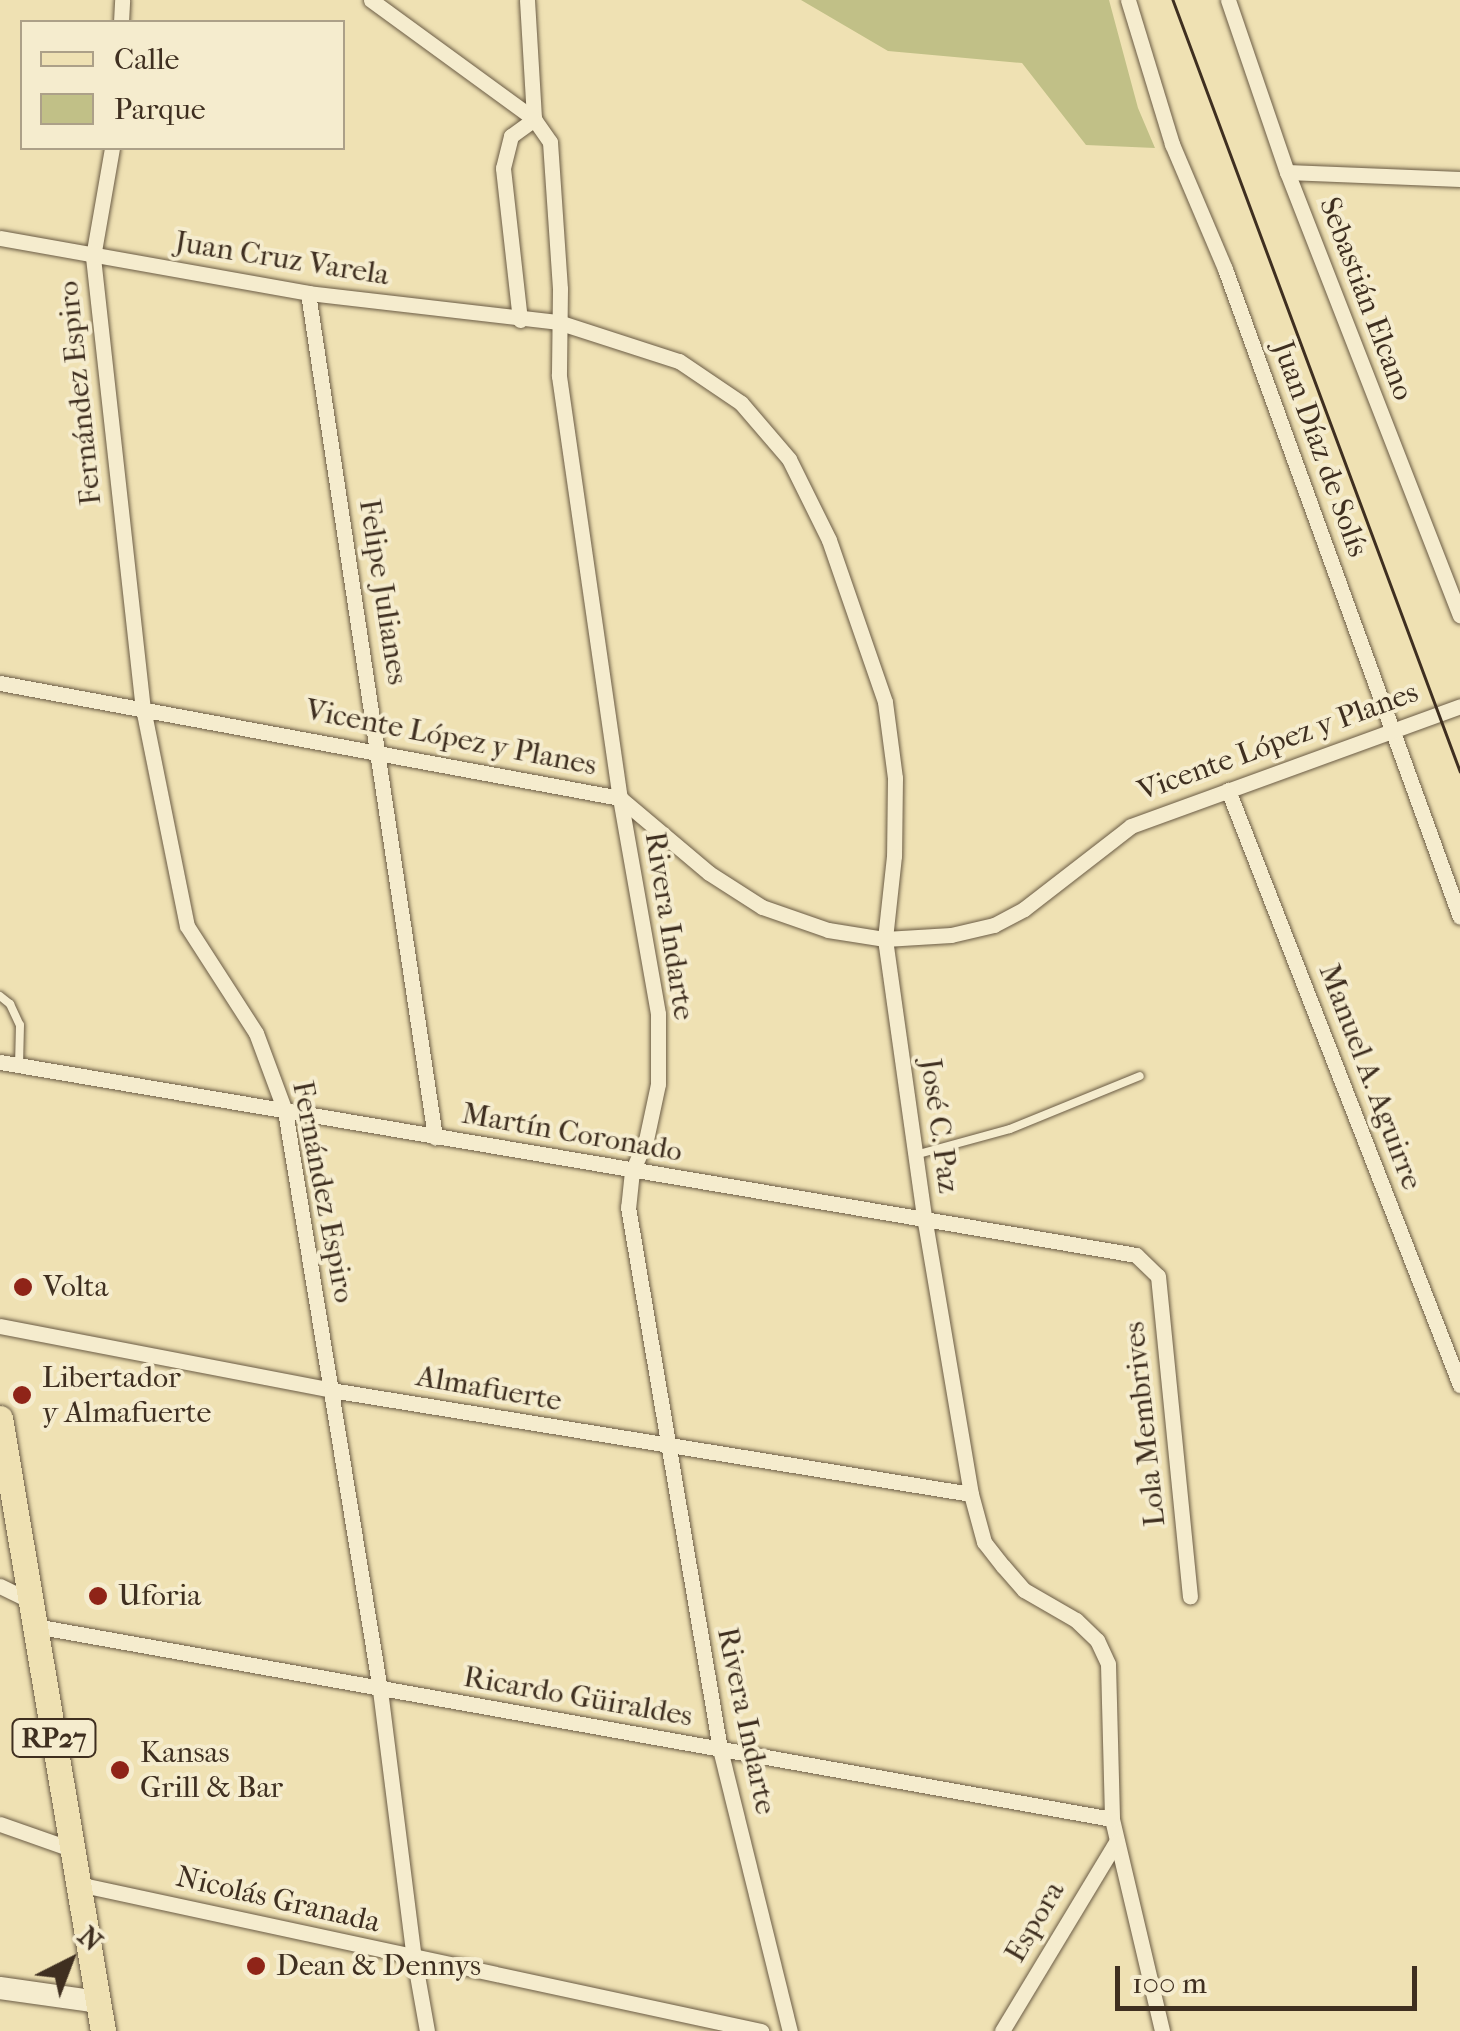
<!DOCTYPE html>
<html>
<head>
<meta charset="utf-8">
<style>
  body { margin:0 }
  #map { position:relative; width:1460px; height:2031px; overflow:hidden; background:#efe1b3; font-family:"IM FELL French Canon",serif }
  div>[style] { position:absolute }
  .green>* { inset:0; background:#c1c087 }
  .roads { filter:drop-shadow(0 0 2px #6b5c45) drop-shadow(0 0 2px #6b5c45) }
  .lane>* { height:8px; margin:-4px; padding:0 4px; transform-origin:4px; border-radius:4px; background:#f5ecce }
  .street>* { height:15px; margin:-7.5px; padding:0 7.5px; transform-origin:7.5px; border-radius:7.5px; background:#f5ecce }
  .secondary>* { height:22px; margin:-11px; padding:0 11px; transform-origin:11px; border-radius:11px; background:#f5ecce }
  .primary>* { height:25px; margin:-12.5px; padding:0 12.5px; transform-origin:12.5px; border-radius:12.5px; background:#efe1b3 }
  .tram>* { height:2.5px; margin:-1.25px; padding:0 1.25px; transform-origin:1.25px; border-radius:1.25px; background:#3f2f20 }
  .dots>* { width:28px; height:28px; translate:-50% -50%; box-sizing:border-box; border:5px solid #f5ecce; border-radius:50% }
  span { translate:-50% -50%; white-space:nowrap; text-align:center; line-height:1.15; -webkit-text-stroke:8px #f5ecce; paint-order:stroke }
  .shield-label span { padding:2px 8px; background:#f5ecce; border:2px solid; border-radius:8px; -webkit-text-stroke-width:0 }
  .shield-label { font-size:28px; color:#3f2f20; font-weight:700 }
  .street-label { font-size:30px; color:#3f2f20 }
  .poi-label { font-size:30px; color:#3f2f20 }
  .left { translate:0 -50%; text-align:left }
  .legend { position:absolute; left:20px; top:20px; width:325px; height:130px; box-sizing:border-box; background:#f5ecce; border:2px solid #aca088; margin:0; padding:12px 18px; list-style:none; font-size:30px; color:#3f2f20 }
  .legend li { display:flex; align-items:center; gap:20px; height:50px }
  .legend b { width:50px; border:2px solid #aca088 }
  .north { position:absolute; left:20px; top:1911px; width:100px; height:100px; -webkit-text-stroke:8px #f5ecce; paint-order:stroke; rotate:42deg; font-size:28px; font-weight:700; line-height:40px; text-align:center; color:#3f2f20 }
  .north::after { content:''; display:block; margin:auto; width:35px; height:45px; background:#3f2f20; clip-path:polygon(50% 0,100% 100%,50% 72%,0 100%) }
  .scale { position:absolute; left:1115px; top:1966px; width:302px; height:45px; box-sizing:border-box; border:5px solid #3f2f20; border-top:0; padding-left:12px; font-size:30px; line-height:35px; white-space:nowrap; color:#3f2f20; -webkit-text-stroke:8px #f5ecce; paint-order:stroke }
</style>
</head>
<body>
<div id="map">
  <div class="green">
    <i style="clip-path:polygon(801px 0,1109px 0,1138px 108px,1155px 148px,1086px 145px,1022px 63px,888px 51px)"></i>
  </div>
  <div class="roads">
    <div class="lane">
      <i style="left:0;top:996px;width:13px;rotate:39deg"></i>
      <i style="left:10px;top:1004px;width:23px;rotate:65deg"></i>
      <i style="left:20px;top:1025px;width:40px;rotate:91.4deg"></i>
      <i style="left:915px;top:1155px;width:98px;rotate:-15.3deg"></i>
      <i style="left:1010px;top:1129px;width:140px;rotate:-22.2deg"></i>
    </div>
    <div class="street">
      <i style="left:371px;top:0;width:202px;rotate:36.1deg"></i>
      <i style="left:527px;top:0;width:119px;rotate:86.6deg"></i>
      <i style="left:534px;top:119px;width:28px;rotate:55deg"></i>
      <i style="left:550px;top:142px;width:147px;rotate:86.1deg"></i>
      <i style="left:560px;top:289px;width:87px;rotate:90.7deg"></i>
      <i style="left:559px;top:376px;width:426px;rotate:81.8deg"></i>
      <i style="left:620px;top:798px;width:219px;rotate:80deg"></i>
      <i style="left:658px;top:1014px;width:70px;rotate:90deg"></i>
      <i style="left:658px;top:1084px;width:57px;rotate:102.1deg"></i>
      <i style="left:646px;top:1140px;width:34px;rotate:114deg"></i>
      <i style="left:632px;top:1171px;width:36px;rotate:96deg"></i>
      <i style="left:628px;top:1207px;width:550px;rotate:80.37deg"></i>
      <i style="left:720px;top:1749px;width:291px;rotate:76.1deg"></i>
      <i style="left:1128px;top:0;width:151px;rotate:73deg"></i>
      <i style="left:1172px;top:144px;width:136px;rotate:67deg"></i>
      <i style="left:1225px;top:269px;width:689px;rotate:70.07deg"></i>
      <i style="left:1228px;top:0;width:182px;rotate:71.1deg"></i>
      <i style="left:1287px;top:172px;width:476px;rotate:68.7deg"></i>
      <i style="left:121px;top:22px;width:22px;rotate:-87deg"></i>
      <i style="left:112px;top:148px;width:111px;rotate:99.9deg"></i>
      <i style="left:93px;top:257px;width:454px;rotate:83.7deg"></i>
      <i style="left:143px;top:708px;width:222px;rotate:78.6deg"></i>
      <i style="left:187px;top:926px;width:127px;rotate:57.2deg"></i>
      <i style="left:256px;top:1033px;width:83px;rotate:69.6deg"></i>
      <i style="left:285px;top:1111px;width:587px;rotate:80.68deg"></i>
      <i style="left:380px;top:1690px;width:270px;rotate:82.8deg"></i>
      <i style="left:414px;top:1958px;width:74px;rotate:79.9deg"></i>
      <i style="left:1287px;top:172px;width:173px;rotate:2.3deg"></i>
      <i style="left:0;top:238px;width:313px;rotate:10.1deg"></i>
      <i style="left:308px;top:293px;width:252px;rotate:6.6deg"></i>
      <i style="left:558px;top:322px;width:127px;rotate:17.9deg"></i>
      <i style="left:679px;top:361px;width:75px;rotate:34.1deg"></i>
      <i style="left:741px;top:403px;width:74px;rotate:49.4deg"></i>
      <i style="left:789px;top:459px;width:90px;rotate:63.7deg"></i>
      <i style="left:829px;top:540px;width:171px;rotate:70.9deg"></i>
      <i style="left:885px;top:702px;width:77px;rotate:82.5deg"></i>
      <i style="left:895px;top:778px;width:78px;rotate:90.7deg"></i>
      <i style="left:894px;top:856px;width:83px;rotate:96.2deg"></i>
      <i style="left:885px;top:939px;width:286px;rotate:82deg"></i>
      <i style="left:925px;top:1222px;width:276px;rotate:80.4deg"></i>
      <i style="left:971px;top:1494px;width:50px;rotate:74.8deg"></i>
      <i style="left:984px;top:1542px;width:31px;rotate:52deg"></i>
      <i style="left:1003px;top:1566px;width:32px;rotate:49deg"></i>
      <i style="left:1024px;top:1590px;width:60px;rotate:30deg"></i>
      <i style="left:1076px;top:1620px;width:29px;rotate:44deg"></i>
      <i style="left:1097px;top:1640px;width:26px;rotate:65deg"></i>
      <i style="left:1108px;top:1664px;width:155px;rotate:88.5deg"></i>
      <i style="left:1112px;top:1819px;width:218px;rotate:76.7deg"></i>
      <i style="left:308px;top:293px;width:854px;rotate:81.44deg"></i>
      <i style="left:520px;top:320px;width:153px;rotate:-96.4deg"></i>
      <i style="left:503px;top:168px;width:33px;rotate:-76deg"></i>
      <i style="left:511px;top:136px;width:29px;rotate:-36deg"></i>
      <i style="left:0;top:683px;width:631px;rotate:10.51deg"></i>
      <i style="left:620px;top:798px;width:116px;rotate:40.1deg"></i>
      <i style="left:709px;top:873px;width:63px;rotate:32.7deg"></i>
      <i style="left:762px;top:907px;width:70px;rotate:19.2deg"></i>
      <i style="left:828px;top:930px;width:58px;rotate:9deg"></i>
      <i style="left:885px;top:939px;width:66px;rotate:-3.5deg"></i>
      <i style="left:951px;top:935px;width:44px;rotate:-13.1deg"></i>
      <i style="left:994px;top:925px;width:34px;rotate:-28deg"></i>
      <i style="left:1024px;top:909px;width:135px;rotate:-37.8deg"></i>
      <i style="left:1131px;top:826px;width:350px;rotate:-20deg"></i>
      <i style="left:1228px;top:790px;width:639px;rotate:68.7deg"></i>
      <i style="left:0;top:1062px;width:1152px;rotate:9.64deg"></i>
      <i style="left:1136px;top:1255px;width:30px;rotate:44deg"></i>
      <i style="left:1158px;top:1276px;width:322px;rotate:84.3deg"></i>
      <i style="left:0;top:1326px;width:337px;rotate:10.9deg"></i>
      <i style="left:331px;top:1390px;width:648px;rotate:9.23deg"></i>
      <i style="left:0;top:1586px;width:34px;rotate:26deg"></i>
      <i style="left:35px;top:1626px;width:1094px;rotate:10.16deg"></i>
      <i style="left:0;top:1824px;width:78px;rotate:19.4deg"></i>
      <i style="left:78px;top:1884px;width:699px;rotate:12.15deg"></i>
      <i style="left:1002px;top:2031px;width:221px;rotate:-58.9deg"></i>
    </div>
    <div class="secondary">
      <i style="left:0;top:1988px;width:99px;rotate:8.1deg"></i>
    </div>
    <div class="primary">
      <i style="left:0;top:1418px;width:622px;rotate:80.46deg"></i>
    </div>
  </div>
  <div class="tram">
    <i style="left:1173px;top:0;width:823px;rotate:69.58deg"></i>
  </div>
  <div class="dots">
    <i style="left:23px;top:1287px;background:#8f2418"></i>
    <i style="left:22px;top:1395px;background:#8f2418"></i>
    <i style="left:98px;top:1596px;background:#8f2418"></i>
    <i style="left:120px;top:1770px;background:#8f2418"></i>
    <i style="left:256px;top:1966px;background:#8f2418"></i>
  </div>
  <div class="shield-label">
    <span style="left:54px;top:1738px">RP27</span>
  </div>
  <div class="street-label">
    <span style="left:282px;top:259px;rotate:9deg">Juan Cruz Varela</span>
    <span style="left:1366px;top:299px;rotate:69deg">Sebastián Elcano</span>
    <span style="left:80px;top:393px;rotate:-96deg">Fernández Espiro</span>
    <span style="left:1320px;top:449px;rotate:70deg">Juan Díaz de Solís</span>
    <span style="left:383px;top:592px;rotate:81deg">Felipe Julianes</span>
    <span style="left:451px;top:738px;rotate:11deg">Vicente López y Planes</span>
    <span style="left:1278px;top:742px;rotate:-20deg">Vicente López y Planes</span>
    <span style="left:669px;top:926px;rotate:81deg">Rivera Indarte</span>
    <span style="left:1370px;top:1077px;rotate:69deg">Manuel A. Aguirre</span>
    <span style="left:939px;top:1126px;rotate:82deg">José C. Paz</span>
    <span style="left:572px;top:1133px;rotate:10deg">Martín Coronado</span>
    <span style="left:323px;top:1192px;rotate:79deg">Fernández Espiro</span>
    <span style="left:489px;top:1389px;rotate:10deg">Almafuerte</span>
    <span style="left:1145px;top:1424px;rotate:-96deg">Lola Membrives</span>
    <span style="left:578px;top:1697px;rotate:10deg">Ricardo Güiraldes</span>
    <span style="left:746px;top:1721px;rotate:78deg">Rivera Indarte</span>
    <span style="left:278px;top:1900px;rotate:13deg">Nicolás Granada</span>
    <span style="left:1035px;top:1922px;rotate:-60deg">Espora</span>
  </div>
  <div class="poi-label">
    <span class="left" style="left:43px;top:1287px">Volta</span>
    <span class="left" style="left:42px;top:1395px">Libertador<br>y Almafuerte</span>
    <span class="left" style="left:118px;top:1596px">Uforia</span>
    <span class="left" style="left:140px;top:1770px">Kansas<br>Grill &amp; Bar</span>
    <span class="left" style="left:276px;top:1966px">Dean &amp; Dennys</span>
  </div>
  <ul class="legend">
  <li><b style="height:12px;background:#efe1b3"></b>Calle</li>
  <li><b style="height:28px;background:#c1c087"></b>Parque</li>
  </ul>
  <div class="north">N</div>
  <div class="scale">100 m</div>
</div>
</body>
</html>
